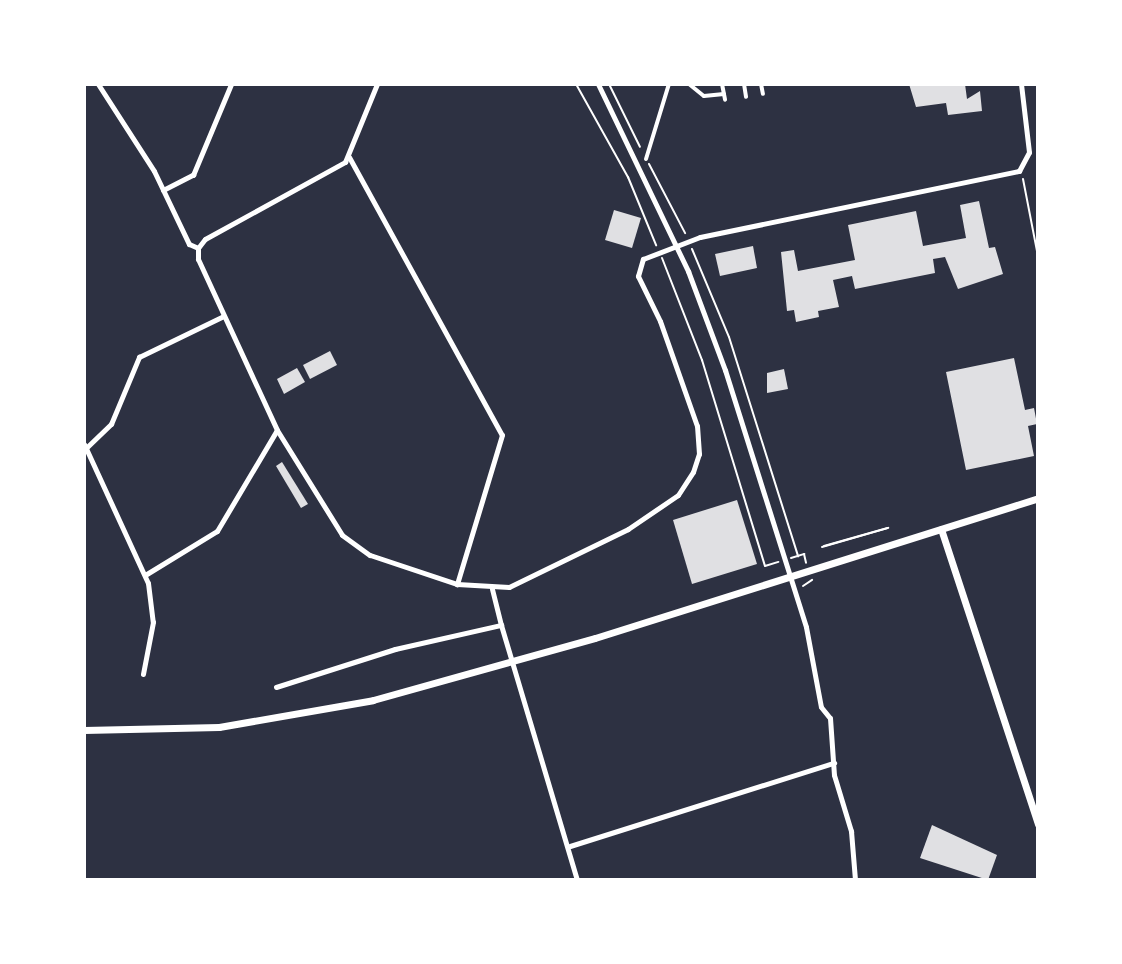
<!DOCTYPE html>
<html>
<head>
<meta charset="utf-8">
<style>
  body { margin:0 }
  #map { position:relative; width:1122px; height:964px; overflow:hidden; background:#2d3142; font-family:Rubik,sans-serif }
  div>[style] { position:absolute }
  .building>* { inset:0; background:#e0e0e3 }
  .path>* { height:2px; margin:-1px; padding:0 1px; transform-origin:1px; border-radius:1px; background:#fff }
  .pedestrian>* { height:4px; margin:-2px; padding:0 2px; transform-origin:2px; border-radius:2px; background:#fff }
  .minor>* { height:5px; margin:-2.5px; padding:0 2.5px; transform-origin:2.5px; border-radius:2.5px; background:#fff }
  .secondary>* { height:7px; margin:-3.5px; padding:0 3.5px; transform-origin:3.5px; border-radius:3.5px; background:#fff }
  span { translate:-50% -50%; white-space:nowrap; text-align:center; line-height:1.15; -webkit-text-stroke:8px #fff; paint-order:stroke }
  .frame { position:absolute; inset:0; border:86px solid #fff; pointer-events:none }
</style>
</head>
<body>
<div id="map">
  <div class="building">
    <i style="clip-path:polygon(909px 84px,965px 84px,967px 99px,980px 91px,982px 111px,948px 115px,946px 103px,916px 107px)"></i>
    <i style="clip-path:polygon(979px 201px,989px 248px,995px 247px,1003px 274px,958px 289px,945px 257px,933px 259px,935px 273px,855px 289px,852px 276px,833px 280px,839px 307px,818px 311px,819px 317px,796px 322px,794px 310px,787px 311px,781px 252px,794px 250px,798px 271px,855px 260px,848px 225px,916px 211px,923px 246px,966px 238px,960px 205px)"></i>
    <i style="clip-path:polygon(614px 210px,641px 218px,632px 248px,605px 240px)"></i>
    <i style="clip-path:polygon(753px 246px,757px 268px,720px 276px,715px 254px)"></i>
    <i style="clip-path:polygon(330px 351px,337px 365px,310px 379px,303px 365px)"></i>
    <i style="clip-path:polygon(1014px 358px,1025px 410px,1034px 408px,1037px 424px,1028px 426px,1034px 456px,966px 470px,946px 372px)"></i>
    <i style="clip-path:polygon(297px 368px,305px 382px,284px 394px,277px 379px)"></i>
    <i style="clip-path:polygon(784px 369px,788px 389px,767px 393px,767px 373px)"></i>
    <i style="clip-path:polygon(282px 462px,308px 504px,301px 508px,276px 466px)"></i>
    <i style="clip-path:polygon(737px 500px,757px 564px,692px 584px,673px 520px)"></i>
    <i style="clip-path:polygon(932px 825px,997px 855px,988px 880px,920px 858px)"></i>
  </div>
  <div class="path">
    <i style="left:576px;top:84px;width:107px;rotate:60.8deg"></i>
    <i style="left:628px;top:177px;width:74px;rotate:67.6deg"></i>
    <i style="left:609px;top:84px;width:70px;rotate:63.8deg"></i>
    <i style="left:649px;top:164px;width:78px;rotate:62.4deg"></i>
    <i style="left:1023px;top:179px;width:78px;rotate:79deg"></i>
    <i style="left:692px;top:249px;width:95px;rotate:67.2deg"></i>
    <i style="left:729px;top:337px;width:230px;rotate:72.5deg"></i>
    <i style="left:662px;top:258px;width:110px;rotate:68.6deg"></i>
    <i style="left:702px;top:360px;width:215px;rotate:73deg"></i>
    <i style="left:765px;top:566px;width:14px;rotate:-17deg"></i>
    <i style="left:824px;top:546px;width:66px;rotate:-15.9deg"></i>
    <i style="left:822px;top:547px;width:69px;rotate:-16.1deg"></i>
    <i style="left:791px;top:558px;width:14px;rotate:-17deg"></i>
    <i style="left:804px;top:554px;width:9px;rotate:77deg"></i>
    <i style="left:803px;top:586px;width:11px;rotate:-34deg"></i>
  </div>
  <div class="pedestrian">
    <i style="left:689px;top:84px;width:19px;rotate:39deg"></i>
    <i style="left:704px;top:96px;width:20px;rotate:-6deg"></i>
    <i style="left:722px;top:84px;width:16px;rotate:79deg"></i>
    <i style="left:744px;top:84px;width:13px;rotate:81deg"></i>
    <i style="left:761px;top:84px;width:10px;rotate:79deg"></i>
    <i style="left:646px;top:159px;width:78px;rotate:-73deg"></i>
  </div>
  <div class="minor">
    <i style="left:98px;top:84px;width:103px;rotate:57.2deg"></i>
    <i style="left:154px;top:171px;width:81px;rotate:64.4deg"></i>
    <i style="left:189px;top:244px;width:10px;rotate:24deg"></i>
    <i style="left:598px;top:84px;width:208px;rotate:64.3deg"></i>
    <i style="left:688px;top:271px;width:106px;rotate:69.5deg"></i>
    <i style="left:725px;top:370px;width:269px;rotate:72.5deg"></i>
    <i style="left:806px;top:627px;width:81px;rotate:79.4deg"></i>
    <i style="left:821px;top:707px;width:14px;rotate:51deg"></i>
    <i style="left:830px;top:718px;width:57px;rotate:86deg"></i>
    <i style="left:834px;top:775px;width:59px;rotate:73.1deg"></i>
    <i style="left:851px;top:831px;width:49px;rotate:85.3deg"></i>
    <i style="left:349px;top:157px;width:317px;rotate:61.2deg"></i>
    <i style="left:502px;top:435px;width:156px;rotate:106.8deg"></i>
    <i style="left:163px;top:190px;width:34px;rotate:-27deg"></i>
    <i style="left:193px;top:175px;width:99px;rotate:-67.3deg"></i>
    <i style="left:198px;top:248px;width:11px;rotate:90deg"></i>
    <i style="left:198px;top:259px;width:188px;rotate:65.2deg"></i>
    <i style="left:277px;top:430px;width:123px;rotate:58.2deg"></i>
    <i style="left:342px;top:535px;width:34px;rotate:36deg"></i>
    <i style="left:370px;top:555px;width:92px;rotate:18.4deg"></i>
    <i style="left:457px;top:584px;width:52px;rotate:3.3deg"></i>
    <i style="left:509px;top:587px;width:132px;rotate:-26deg"></i>
    <i style="left:628px;top:529px;width:60px;rotate:-34.2deg"></i>
    <i style="left:678px;top:495px;width:27px;rotate:-57deg"></i>
    <i style="left:693px;top:472px;width:19px;rotate:-72deg"></i>
    <i style="left:699px;top:454px;width:28px;rotate:-94deg"></i>
    <i style="left:697px;top:426px;width:111px;rotate:-109.4deg"></i>
    <i style="left:660px;top:321px;width:50px;rotate:-116.1deg"></i>
    <i style="left:638px;top:276px;width:18px;rotate:-74deg"></i>
    <i style="left:643px;top:259px;width:61px;rotate:-21.1deg"></i>
    <i style="left:700px;top:237px;width:326px;rotate:-11.7deg"></i>
    <i style="left:1019px;top:171px;width:21px;rotate:-62deg"></i>
    <i style="left:1029px;top:152px;width:68px;rotate:-96.7deg"></i>
    <i style="left:198px;top:248px;width:11px;rotate:-52deg"></i>
    <i style="left:205px;top:239px;width:160px;rotate:-28.8deg"></i>
    <i style="left:345px;top:162px;width:84px;rotate:-67.7deg"></i>
    <i style="left:84px;top:444px;width:153px;rotate:65.3deg"></i>
    <i style="left:148px;top:583px;width:39px;rotate:83deg"></i>
    <i style="left:153px;top:622px;width:53px;rotate:100.9deg"></i>
    <i style="left:86px;top:448px;width:35px;rotate:-44deg"></i>
    <i style="left:111px;top:424px;width:73px;rotate:-67.3deg"></i>
    <i style="left:139px;top:357px;width:94px;rotate:-25.8deg"></i>
    <i style="left:145px;top:575px;width:84px;rotate:-31.4deg"></i>
    <i style="left:217px;top:531px;width:117px;rotate:-59.3deg"></i>
    <i style="left:492px;top:589px;width:37px;rotate:76deg"></i>
    <i style="left:276px;top:687px;width:125px;rotate:-17.7deg"></i>
    <i style="left:395px;top:649px;width:109px;rotate:-12.8deg"></i>
    <i style="left:501px;top:625px;width:266px;rotate:73.4deg"></i>
    <i style="left:570px;top:846px;width:277px;rotate:-17.5deg"></i>
  </div>
  <div class="secondary">
    <i style="left:941px;top:529px;width:311px;rotate:71.8deg"></i>
    <i style="left:84px;top:730px;width:135px;rotate:-1.3deg"></i>
    <i style="left:219px;top:727px;width:156px;rotate:-9.9deg"></i>
    <i style="left:373px;top:700px;width:230px;rotate:-15.6deg"></i>
    <i style="left:595px;top:638px;width:465px;rotate:-17.5deg"></i>
  </div>
  <div class="frame"></div>
</div>
</body>
</html>
